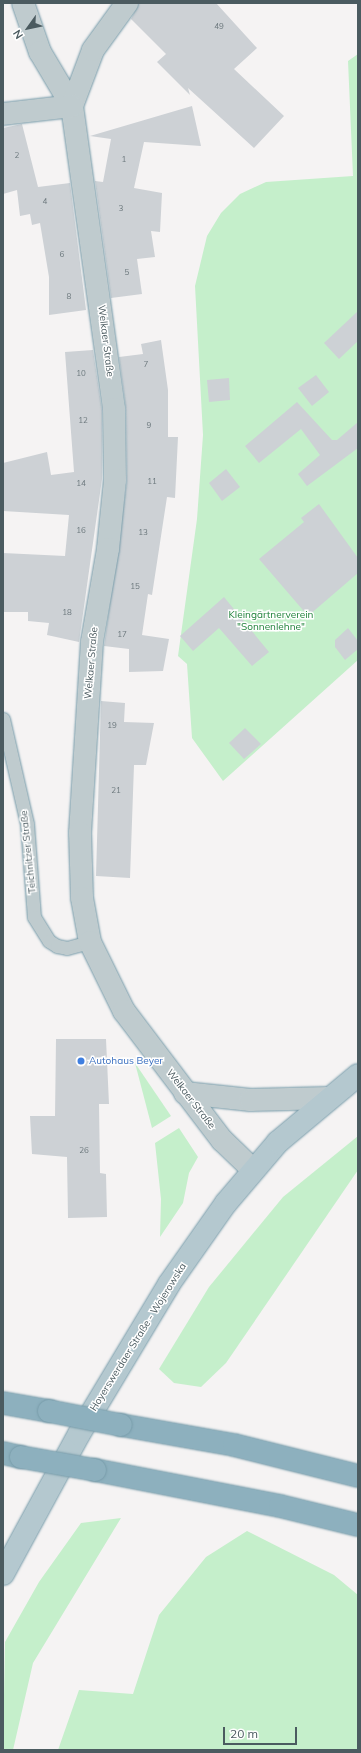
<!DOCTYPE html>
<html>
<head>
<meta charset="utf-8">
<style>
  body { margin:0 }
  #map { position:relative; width:361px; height:1753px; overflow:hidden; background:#f5f3f3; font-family:Mulish,sans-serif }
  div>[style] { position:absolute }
  .green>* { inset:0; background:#c5efcb }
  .building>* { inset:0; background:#cdd1d5 }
  .roads { filter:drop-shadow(0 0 1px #789caa) drop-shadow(0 0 1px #789caa) }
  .lane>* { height:13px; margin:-6.5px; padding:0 6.5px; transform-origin:6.5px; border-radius:6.5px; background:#bfcbce }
  .street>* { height:22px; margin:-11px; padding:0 11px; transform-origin:11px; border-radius:11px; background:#bfcbce }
  .primary>* { height:22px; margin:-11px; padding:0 11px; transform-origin:11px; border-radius:11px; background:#b4c8cf }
  .highway>* { height:22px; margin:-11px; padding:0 11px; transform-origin:11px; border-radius:11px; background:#8db0be }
  .bridges { filter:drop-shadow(0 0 1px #789caa) drop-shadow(0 0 1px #789caa) }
  .highway-bridge>* { height:22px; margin:-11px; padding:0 11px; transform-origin:11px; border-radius:11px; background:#8db0be }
  .dots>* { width:11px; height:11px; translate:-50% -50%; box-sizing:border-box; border:2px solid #fff; border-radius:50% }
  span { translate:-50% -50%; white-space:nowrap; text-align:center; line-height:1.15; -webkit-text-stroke:3px #fff; paint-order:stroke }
  .number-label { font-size:8px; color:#6c787d }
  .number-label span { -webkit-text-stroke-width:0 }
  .street-label { font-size:10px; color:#4b5b60 }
  .park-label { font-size:10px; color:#1c8037 }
  .shop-label { font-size:10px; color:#366cbe }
  .left { translate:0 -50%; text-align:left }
  .frame { position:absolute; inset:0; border:4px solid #4b5b60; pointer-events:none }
  .north { position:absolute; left:8px; top:8px; width:40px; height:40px; -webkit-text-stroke:3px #fff; paint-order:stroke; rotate:237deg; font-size:11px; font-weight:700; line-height:16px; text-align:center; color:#4b5b60 }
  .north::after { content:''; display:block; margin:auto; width:14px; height:18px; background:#4b5b60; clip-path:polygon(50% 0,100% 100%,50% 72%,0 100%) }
  .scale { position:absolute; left:223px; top:1727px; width:74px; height:18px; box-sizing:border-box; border:2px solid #4b5b60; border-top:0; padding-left:5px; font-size:12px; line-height:14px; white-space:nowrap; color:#4b5b60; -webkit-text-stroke:3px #fff; paint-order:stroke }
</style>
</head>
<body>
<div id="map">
  <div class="green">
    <i style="clip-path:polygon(358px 54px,358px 660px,223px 781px,192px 738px,187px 664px,178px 656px,197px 519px,203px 435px,195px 286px,207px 236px,221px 213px,240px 194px,266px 182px,353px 176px,348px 61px)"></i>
    <i style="clip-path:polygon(135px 1063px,171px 1116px,152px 1128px)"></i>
    <i style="clip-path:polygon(179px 1128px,198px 1157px,189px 1173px,183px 1203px,160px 1237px,161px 1199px,155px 1143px)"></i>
    <i style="clip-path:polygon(358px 1136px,358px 1170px,226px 1363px,201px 1387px,174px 1383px,159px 1369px,209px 1287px,283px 1197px)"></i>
    <i style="clip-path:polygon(121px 1518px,33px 1663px,13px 1750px,3px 1750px,5px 1642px,39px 1582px,81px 1523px)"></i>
    <i style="clip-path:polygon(247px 1531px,334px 1575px,358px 1595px,358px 1750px,58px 1750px,79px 1690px,133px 1694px,159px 1615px,206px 1557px)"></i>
  </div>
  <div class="building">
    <i style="clip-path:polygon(139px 3px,216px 3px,257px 48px,234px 69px,284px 116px,254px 148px,188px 88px,190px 95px,157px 62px,166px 54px,131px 19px)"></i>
    <i style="clip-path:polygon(192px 106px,201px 146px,144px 142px,134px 188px,162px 193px,160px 232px,151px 231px,155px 257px,137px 259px,142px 294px,111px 298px,95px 181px,103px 182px,111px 139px,90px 136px)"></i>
    <i style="clip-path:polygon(22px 124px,38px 187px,70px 183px,86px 310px,49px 315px,49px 277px,40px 223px,32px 225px,30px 214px,20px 216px,17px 190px,3px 194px,3px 128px)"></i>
    <i style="clip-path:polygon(358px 311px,358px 341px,339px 359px,324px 343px)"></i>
    <i style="clip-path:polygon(161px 340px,168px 390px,168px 437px,178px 437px,175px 498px,167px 497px,152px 595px,148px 594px,142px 635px,169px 639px,163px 671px,129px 672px,129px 649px,104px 646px,127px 481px,126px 409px,119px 357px,143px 354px,141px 344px)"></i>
    <i style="clip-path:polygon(93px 350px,102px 410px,102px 479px,79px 642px,47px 635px,49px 623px,28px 621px,28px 612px,3px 612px,3px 553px,65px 556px,69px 515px,3px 511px,3px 463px,47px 452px,51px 475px,74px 472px,65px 352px)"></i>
    <i style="clip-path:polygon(316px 375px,329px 392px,312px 406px,298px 388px)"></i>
    <i style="clip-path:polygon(229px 378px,230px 400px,209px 402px,207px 380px)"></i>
    <i style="clip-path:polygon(297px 402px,332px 440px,337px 440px,358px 422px,358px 448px,307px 486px,298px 474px,320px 455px,301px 429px,259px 463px,245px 446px)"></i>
    <i style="clip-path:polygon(226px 469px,240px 487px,222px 501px,209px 483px)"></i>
    <i style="clip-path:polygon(319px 504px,358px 558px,358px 573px,308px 616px,259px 559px,304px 522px,301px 518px)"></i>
    <i style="clip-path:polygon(224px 597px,269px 652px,252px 666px,219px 628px,193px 651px,180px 636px)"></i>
    <i style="clip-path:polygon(348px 628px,358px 641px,358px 649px,345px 660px,335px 647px,335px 640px)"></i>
    <i style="clip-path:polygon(101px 701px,125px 703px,124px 722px,154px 723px,146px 765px,134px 765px,130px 878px,96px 876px)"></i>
    <i style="clip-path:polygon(245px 728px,261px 744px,244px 759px,229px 743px)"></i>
    <i style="clip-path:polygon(56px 1039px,106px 1039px,109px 1104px,99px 1104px,100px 1173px,106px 1174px,107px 1217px,68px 1218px,67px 1157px,32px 1154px,30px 1116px,55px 1116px)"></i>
  </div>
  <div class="roads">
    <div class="lane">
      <i style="left:3px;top:719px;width:108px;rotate:77.1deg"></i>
      <i style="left:27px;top:824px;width:93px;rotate:85.7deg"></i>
      <i style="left:34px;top:917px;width:28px;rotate:58deg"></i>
      <i style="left:49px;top:941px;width:9px;rotate:32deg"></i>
      <i style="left:57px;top:946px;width:10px;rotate:11deg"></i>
      <i style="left:67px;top:948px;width:24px;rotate:-15deg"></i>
    </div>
    <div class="street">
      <i style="left:23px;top:3px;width:52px;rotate:70.9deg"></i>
      <i style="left:40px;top:52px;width:63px;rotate:59.3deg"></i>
      <i style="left:72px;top:106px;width:306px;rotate:82.1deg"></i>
      <i style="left:114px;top:409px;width:71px;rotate:89.2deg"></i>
      <i style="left:115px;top:480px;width:69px;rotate:95.8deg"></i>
      <i style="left:108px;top:549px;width:94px;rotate:99.8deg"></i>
      <i style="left:92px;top:642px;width:191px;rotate:93.6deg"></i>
      <i style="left:80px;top:833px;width:65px;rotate:88.2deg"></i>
      <i style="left:82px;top:898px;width:45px;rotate:79.7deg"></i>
      <i style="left:90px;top:942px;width:77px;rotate:63.8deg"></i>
      <i style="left:124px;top:1011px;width:162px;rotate:52.8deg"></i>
      <i style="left:222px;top:1140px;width:42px;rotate:44deg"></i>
      <i style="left:72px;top:106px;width:60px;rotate:-69.4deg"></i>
      <i style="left:93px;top:50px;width:58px;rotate:-54.1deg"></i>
      <i style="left:3px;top:114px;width:69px;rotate:-6.6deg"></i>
      <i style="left:185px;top:1093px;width:66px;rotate:6.1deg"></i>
      <i style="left:251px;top:1100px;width:76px;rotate:-1.5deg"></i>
    </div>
    <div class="primary">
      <i style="left:3px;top:1574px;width:159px;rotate:-61.5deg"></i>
      <i style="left:79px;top:1434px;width:175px;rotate:-59deg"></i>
      <i style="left:169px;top:1284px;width:99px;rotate:-54.9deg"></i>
      <i style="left:226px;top:1203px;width:80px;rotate:-49.6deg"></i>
      <i style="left:278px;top:1142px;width:104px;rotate:-39.9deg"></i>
    </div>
    <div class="highway">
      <i style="left:3px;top:1403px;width:47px;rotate:9.9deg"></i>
      <i style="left:121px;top:1425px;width:115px;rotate:10deg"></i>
      <i style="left:234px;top:1445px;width:128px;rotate:14deg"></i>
      <i style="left:3px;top:1453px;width:18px;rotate:13deg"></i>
      <i style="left:95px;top:1470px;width:188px;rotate:11deg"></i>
      <i style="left:280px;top:1506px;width:80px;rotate:13.7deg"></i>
    </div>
  </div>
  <div class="bridges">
    <div class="highway-bridge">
      <i style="left:49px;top:1411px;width:73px;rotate:11deg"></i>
      <i style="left:21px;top:1457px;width:75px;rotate:10deg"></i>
    </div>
  </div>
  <div class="dots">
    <i style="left:81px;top:1061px;background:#3f7fe0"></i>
  </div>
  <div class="number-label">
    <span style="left:219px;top:27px">49</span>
    <span style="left:17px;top:156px">2</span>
    <span style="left:124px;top:160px">1</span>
    <span style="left:45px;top:202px">4</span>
    <span style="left:121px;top:209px">3</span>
    <span style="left:62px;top:255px">6</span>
    <span style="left:127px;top:273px">5</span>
    <span style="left:69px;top:297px">8</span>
    <span style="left:146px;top:365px">7</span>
    <span style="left:81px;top:374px">10</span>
    <span style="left:83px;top:421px">12</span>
    <span style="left:149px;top:426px">9</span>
    <span style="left:152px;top:482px">11</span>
    <span style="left:81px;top:484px">14</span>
    <span style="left:81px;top:531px">16</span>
    <span style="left:143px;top:533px">13</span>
    <span style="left:135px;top:587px">15</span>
    <span style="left:67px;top:613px">18</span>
    <span style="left:122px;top:635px">17</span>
    <span style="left:112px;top:726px">19</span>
    <span style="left:116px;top:791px">21</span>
    <span style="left:84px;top:1151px">26</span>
  </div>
  <div class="street-label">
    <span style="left:106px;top:341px;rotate:83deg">Welkaer Straße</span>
    <span style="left:91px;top:663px;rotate:-85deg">Welkaer Straße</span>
    <span style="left:28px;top:852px;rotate:-96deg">Teichnitzer Straße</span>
    <span style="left:191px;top:1099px;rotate:52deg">Welkaer Straße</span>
    <span style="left:138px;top:1337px;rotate:-58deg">Hoyerswerdaer Straße - Wojerowska</span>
  </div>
  <div class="park-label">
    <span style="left:271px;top:620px">Kleingärtnerverein<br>"Sonnenlehne"</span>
  </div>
  <div class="shop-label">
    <span class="left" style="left:89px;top:1061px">Autohaus Beyer</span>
  </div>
  <div class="frame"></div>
  <div class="north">N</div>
  <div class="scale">20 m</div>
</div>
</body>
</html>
